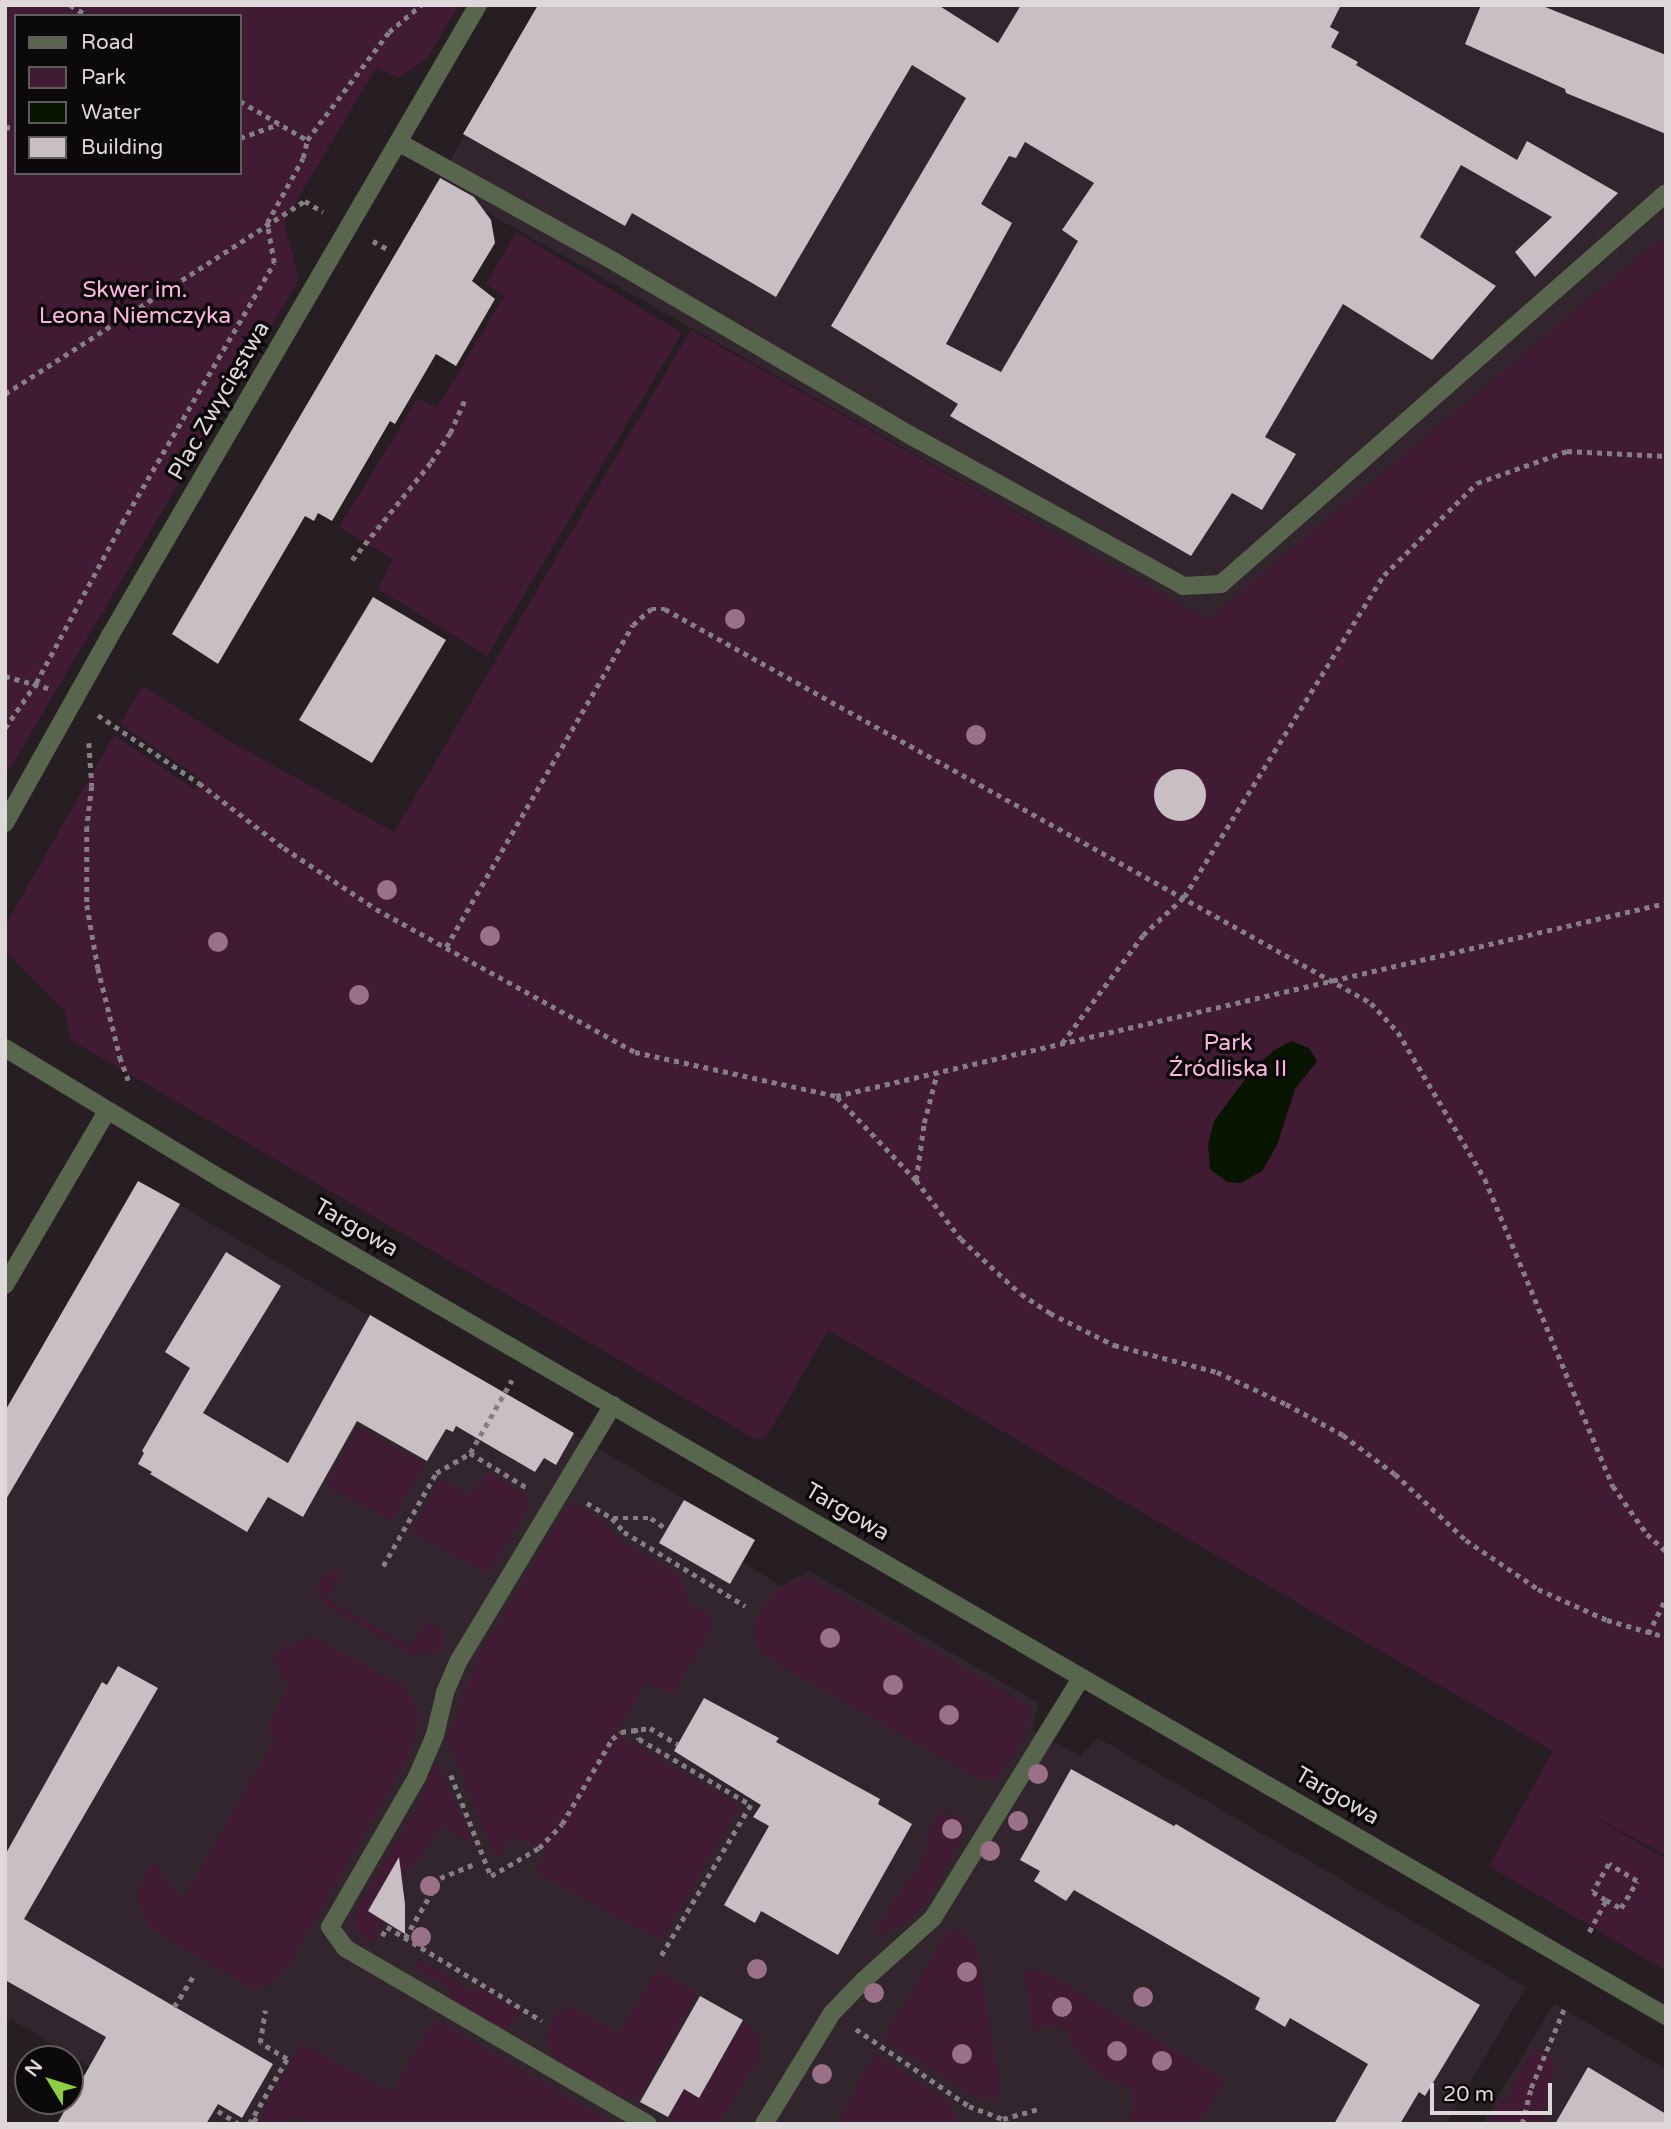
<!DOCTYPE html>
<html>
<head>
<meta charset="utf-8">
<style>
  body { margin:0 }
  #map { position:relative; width:1671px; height:2129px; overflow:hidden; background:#261e22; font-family:"Varela Round",sans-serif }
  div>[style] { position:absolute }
  .built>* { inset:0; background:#32252d }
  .green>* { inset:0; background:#411a33 }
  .water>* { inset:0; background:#081500 }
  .building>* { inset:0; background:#c9bec4 }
  .round { border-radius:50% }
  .path>* { height:4.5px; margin-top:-2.25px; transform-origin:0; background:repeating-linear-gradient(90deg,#857e82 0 5px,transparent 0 10px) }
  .lane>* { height:18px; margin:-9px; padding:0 9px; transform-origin:9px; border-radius:9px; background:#59664e }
  .street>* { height:18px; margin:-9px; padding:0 9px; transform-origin:9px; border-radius:9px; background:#59664e }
  .trees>* { width:20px; height:20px; margin:-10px; border-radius:50%; background:#9b7189 }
  span { translate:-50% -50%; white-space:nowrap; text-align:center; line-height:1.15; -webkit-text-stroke:7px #0c090b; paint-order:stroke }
  .park-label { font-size:23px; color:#fbb5de }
  .street-label { font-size:23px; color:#ded8db }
  .frame { position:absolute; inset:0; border:7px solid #ded8db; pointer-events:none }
  .legend { position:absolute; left:14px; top:14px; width:228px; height:161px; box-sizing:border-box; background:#0c090b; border:2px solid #605c5e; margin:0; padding:9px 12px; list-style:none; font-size:21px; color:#ded8db }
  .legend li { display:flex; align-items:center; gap:14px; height:35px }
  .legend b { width:35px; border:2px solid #605c5e }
  .north { position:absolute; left:14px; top:2045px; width:70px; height:70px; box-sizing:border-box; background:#0c090b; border:2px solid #605c5e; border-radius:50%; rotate:308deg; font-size:19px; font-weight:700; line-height:28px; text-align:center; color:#ded8db }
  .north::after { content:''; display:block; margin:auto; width:24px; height:32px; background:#8ece43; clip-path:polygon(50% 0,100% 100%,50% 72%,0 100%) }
  .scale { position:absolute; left:1430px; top:2083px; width:122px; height:32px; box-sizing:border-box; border:4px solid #ded8db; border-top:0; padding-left:9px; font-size:21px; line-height:24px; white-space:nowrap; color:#ded8db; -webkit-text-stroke:5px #0c090b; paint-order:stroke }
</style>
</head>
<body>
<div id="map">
  <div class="built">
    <i style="clip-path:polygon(538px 5px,1666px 5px,1666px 242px,1658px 241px,1208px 620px,437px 184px)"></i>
    <i style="clip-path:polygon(138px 1181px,755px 1540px,743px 1562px,780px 1586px,809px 1571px,1039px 1703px,1032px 1730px,1080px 1756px,1098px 1738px,1526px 1987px,1446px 2124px,57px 2124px,90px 2067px,11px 2019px,9px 2022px,5px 2020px,5px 1414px)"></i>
    <i style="clip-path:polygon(1554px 2003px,1666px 2069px,1666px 2124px,1482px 2124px)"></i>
  </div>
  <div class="green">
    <i style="clip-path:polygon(evenodd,5px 5px,459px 5px,427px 59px,399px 78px,376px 68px,284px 222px,298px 275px,297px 283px,5px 777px,5px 5px,16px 16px,240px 16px,240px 173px,16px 173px,16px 16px)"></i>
    <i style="clip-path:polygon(516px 232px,682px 333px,487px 656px,378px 589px,393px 559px,339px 527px,418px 398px,437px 408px,504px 296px,486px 284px)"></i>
    <i style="clip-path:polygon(1658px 241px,1666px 242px,1666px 1855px,1580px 1809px,1666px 1859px,1666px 1971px,1489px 1866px,1553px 1751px,828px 1330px,770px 1431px,762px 1440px,753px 1438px,71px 1040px,64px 1011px,5px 950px,5px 926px,114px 735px,194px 789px,201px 779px,120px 724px,143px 685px,224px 738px,394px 832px,691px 330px,1208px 620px)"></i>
    <i style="clip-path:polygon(358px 1427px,425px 1465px,392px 1521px,326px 1485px)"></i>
    <i style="clip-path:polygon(487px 1474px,493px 1474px,525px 1495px,530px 1505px,488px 1574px,411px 1532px,441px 1479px,466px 1494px,480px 1485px)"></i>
    <i style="clip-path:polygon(570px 1501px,607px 1524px,616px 1537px,680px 1576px,690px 1604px,707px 1614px,715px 1624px,672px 1694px,646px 1682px,616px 1733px,740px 1806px,661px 1941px,536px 1872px,545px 1851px,512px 1835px,498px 1859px,479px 1820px,447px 1739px,479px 1655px)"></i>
    <i style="clip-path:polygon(328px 1571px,342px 1572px,326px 1599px,411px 1647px,426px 1621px,442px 1630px,444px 1645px,437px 1652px,410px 1654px,324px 1604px,317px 1589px,319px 1582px)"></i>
    <i style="clip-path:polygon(808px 1576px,1030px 1707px,1029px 1721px,1017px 1750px,996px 1778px,983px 1780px,972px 1775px,763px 1655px,756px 1643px,754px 1628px,757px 1617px,775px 1592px)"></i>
    <i style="clip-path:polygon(308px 1638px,322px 1642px,406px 1688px,419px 1714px,417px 1728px,410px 1754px,287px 1968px,271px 1984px,254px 1989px,151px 1929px,139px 1906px,138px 1893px,152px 1861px,183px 1899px,275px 1738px,268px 1725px,289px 1685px,272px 1659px,282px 1647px)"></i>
    <i style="clip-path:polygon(438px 1762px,474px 1845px,440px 1826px,416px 1864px,394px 1881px,386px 1877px,367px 1912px,384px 1923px,373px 1943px,357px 1931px,354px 1915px,422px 1796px,429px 1774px)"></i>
    <i style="clip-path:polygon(940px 1813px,964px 1819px,963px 1836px,927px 1902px,909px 1920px,882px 1934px,874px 1932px,927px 1853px,926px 1834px)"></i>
    <i style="clip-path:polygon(954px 1929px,972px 1939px,977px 1950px,1000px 2083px,1000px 2094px,992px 2100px,975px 2097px,883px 2039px,948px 1931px)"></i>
    <i style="clip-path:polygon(419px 1959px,472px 1991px,476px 1986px,521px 2012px,505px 2030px,447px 1997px,452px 1989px,415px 1968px)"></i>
    <i style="clip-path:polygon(657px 1970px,697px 1994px,638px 2100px,620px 2097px,553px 2058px,546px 2040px,551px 2020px,556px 2015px,572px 2007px,619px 2033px)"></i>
    <i style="clip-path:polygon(1027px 1970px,1045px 1972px,1224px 2080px,1206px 2114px,1195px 2124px,1131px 2124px,1132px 2088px,1101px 2077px,1077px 2052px,1062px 2024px,1033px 2031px,1024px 1975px)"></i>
    <i style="clip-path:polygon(434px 2019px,614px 2124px,312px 2124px,300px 2117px,272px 2124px,259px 2116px,302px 2043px,391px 2093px)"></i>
    <i style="clip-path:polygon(744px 2021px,759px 2037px,760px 2056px,719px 2124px,681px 2124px,669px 2117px,684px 2091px,700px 2099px)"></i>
    <i style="clip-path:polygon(1536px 2046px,1553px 2058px,1555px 2072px,1544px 2106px,1545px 2124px,1485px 2124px,1502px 2098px,1509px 2102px,1516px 2077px)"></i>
    <i style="clip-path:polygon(875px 2054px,943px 2097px,950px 2104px,959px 2124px,837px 2124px)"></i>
  </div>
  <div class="water">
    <i style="clip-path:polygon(1291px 1041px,1309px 1048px,1317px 1061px,1295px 1089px,1277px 1145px,1262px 1171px,1241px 1183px,1227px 1182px,1210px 1169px,1208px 1144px,1214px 1121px,1249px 1074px,1273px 1051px)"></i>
  </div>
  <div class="building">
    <i style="clip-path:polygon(evenodd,538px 5px,938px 5px,998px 43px,1021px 5px,1341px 5px,1330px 27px,1339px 32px,1331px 47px,1358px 62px,1356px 65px,1517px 160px,1527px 141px,1618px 193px,1535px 277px,1515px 252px,1552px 217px,1461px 165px,1420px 237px,1496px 286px,1432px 360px,1343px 304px,1265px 437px,1296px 454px,1262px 510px,1232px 493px,1191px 556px,950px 416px,958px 404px,831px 326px,966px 98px,912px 65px,776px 297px,632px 213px,625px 226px,463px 134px,538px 5px,1025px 142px,1094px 183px,1062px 230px,1078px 241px,1001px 372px,946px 344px,1012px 223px,981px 204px,1009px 156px,1016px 158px,1025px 142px)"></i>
    <i style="clip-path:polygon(1481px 5px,1540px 5px,1666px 55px,1666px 134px,1566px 93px,1565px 89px,1465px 44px)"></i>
    <i style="clip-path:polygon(440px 178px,474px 197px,491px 220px,495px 243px,472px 281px,495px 299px,456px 366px,436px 354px,395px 424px,390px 421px,332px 521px,318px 513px,314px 521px,305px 516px,218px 664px,172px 634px)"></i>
    <i style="clip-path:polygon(373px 597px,446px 640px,372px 763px,299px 720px)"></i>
    <i class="round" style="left:1154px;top:769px;width:52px;height:52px"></i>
    <i style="clip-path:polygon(138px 1181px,180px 1204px,5px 1501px,5px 1411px)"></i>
    <i style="clip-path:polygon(226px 1252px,281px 1286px,203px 1413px,288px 1463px,370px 1315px,574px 1433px,556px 1465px,544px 1458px,535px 1472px,456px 1426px,453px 1432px,446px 1429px,427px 1461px,357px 1421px,303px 1517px,268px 1497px,247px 1532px,150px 1474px,152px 1472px,138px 1464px,144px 1453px,142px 1451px,190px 1368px,165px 1352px)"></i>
    <i style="clip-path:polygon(684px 1500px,755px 1540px,730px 1584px,659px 1543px)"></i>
    <i style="clip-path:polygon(118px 1666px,158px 1688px,24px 1919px,273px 2064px,242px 2118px,218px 2104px,206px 2124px,57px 2124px,106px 2037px,5px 1980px,5px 1855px,102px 1682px,107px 1685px)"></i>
    <i style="clip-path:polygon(704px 1698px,779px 1738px,776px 1742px,880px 1799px,878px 1804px,912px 1824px,838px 1955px,761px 1911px,755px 1923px,724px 1905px,769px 1826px,753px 1817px,761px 1805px,674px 1751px)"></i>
    <i style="clip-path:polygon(1071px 1769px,1174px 1826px,1176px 1824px,1480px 2005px,1425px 2096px,1419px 2092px,1400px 2124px,1334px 2124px,1368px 2064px,1290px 2018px,1285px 2027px,1255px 2009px,1260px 1998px,1074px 1890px,1066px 1901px,1034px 1881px,1040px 1871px,1020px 1860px)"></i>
    <i style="clip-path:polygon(399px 1857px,405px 1904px,405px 1934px,368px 1911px)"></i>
    <i style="clip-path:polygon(700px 1996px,743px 2020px,699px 2098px,684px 2089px,668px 2117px,640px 2102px)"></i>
    <i style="clip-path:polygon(1588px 2067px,1666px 2114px,1666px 2124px,1555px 2124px)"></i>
  </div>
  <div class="path">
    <i style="left:70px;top:5px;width:21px;rotate:31deg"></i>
    <i style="left:240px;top:101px;width:78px;rotate:30.2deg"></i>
    <i style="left:307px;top:140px;width:136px;rotate:-52.8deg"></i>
    <i style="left:389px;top:32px;width:42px;rotate:-40.2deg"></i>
    <i style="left:5px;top:128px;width:11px;rotate:-10deg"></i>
    <i style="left:240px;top:138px;width:41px;rotate:-19.7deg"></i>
    <i style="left:373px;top:241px;width:18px;rotate:29deg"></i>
    <i style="left:5px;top:394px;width:357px;rotate:-32.8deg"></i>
    <i style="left:305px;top:201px;width:21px;rotate:31deg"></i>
    <i style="left:352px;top:560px;width:126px;rotate:-51.1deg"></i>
    <i style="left:431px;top:462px;width:35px;rotate:-57deg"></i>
    <i style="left:450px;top:433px;width:35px;rotate:-66deg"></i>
    <i style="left:5px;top:676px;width:45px;rotate:15.6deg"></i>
    <i style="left:98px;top:715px;width:122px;rotate:34deg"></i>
    <i style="left:199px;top:783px;width:107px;rotate:37.4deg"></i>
    <i style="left:284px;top:848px;width:110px;rotate:33.5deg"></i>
    <i style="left:376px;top:909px;width:296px;rotate:28.9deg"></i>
    <i style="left:635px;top:1052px;width:206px;rotate:12.3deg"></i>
    <i style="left:836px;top:1096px;width:852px;rotate:-13.09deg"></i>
    <i style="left:5px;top:728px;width:55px;rotate:-55.4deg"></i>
    <i style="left:36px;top:683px;width:182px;rotate:-61.7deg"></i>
    <i style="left:122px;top:523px;width:301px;rotate:-59.7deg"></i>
    <i style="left:274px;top:263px;width:41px;rotate:-99.9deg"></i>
    <i style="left:267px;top:223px;width:74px;rotate:-61deg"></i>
    <i style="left:303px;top:158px;width:18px;rotate:-77deg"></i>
    <i style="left:89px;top:743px;width:43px;rotate:86deg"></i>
    <i style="left:92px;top:786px;width:41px;rotate:97deg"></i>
    <i style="left:87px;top:827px;width:78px;rotate:90deg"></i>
    <i style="left:87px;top:905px;width:64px;rotate:80.1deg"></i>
    <i style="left:98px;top:968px;width:92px;rotate:76.1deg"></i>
    <i style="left:120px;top:1057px;width:29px;rotate:70deg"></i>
    <i style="left:446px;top:947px;width:372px;rotate:-59.9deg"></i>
    <i style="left:633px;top:625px;width:24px;rotate:-42deg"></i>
    <i style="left:651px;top:609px;width:14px"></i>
    <i style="left:665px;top:609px;width:808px;rotate:29.16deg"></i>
    <i style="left:1371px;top:1003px;width:40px;rotate:47deg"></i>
    <i style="left:1398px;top:1032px;width:171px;rotate:59.4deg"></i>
    <i style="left:1485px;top:1179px;width:333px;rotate:67.4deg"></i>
    <i style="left:1613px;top:1486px;width:59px;rotate:54.7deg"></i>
    <i style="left:1647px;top:1534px;width:25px;rotate:42deg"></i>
    <i style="left:1062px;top:1043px;width:135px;rotate:-53.1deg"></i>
    <i style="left:1143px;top:935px;width:56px;rotate:-42.8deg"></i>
    <i style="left:1184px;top:897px;width:379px;rotate:-58.2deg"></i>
    <i style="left:1384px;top:575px;width:131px;rotate:-44.7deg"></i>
    <i style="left:1477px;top:483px;width:96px;rotate:-19.6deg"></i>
    <i style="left:1567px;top:451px;width:99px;rotate:2.9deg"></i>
    <i style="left:837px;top:1097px;width:115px;rotate:46.4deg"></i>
    <i style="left:916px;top:1180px;width:74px;rotate:52.7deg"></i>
    <i style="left:961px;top:1239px;width:81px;rotate:42.5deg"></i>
    <i style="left:1021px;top:1294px;width:35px;rotate:33deg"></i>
    <i style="left:1050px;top:1313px;width:72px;rotate:26.6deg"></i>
    <i style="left:1114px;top:1345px;width:106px;rotate:14.7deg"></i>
    <i style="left:1217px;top:1372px;width:76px;rotate:24.9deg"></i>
    <i style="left:1286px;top:1404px;width:65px;rotate:28.5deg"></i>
    <i style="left:1343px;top:1435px;width:65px;rotate:36.9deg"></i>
    <i style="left:1395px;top:1474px;width:97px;rotate:42.9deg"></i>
    <i style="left:1466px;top:1540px;width:87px;rotate:34.2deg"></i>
    <i style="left:1538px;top:1589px;width:76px;rotate:24.2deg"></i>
    <i style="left:1607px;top:1620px;width:61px;rotate:16.1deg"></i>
    <i style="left:916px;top:1180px;width:58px;rotate:-82deg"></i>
    <i style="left:924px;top:1123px;width:52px;rotate:-75.4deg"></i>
    <i style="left:470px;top:1453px;width:69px;rotate:31.4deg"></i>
    <i style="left:587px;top:1503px;width:29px;rotate:31deg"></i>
    <i style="left:612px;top:1518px;width:18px;rotate:49deg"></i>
    <i style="left:624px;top:1532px;width:142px;rotate:31.4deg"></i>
    <i style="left:613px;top:1518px;width:38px"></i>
    <i style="left:651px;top:1518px;width:19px;rotate:35deg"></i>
    <i style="left:383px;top:1566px;width:107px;rotate:-60.3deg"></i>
    <i style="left:436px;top:1473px;width:39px;rotate:-30deg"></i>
    <i style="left:470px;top:1453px;width:84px;rotate:-60.1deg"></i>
    <i style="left:1648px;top:1634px;width:40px;rotate:-63.4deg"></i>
    <i style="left:635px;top:1728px;width:12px;rotate:70deg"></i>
    <i style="left:639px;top:1739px;width:130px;rotate:30.5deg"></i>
    <i style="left:751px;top:1805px;width:178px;rotate:120.7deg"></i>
    <i style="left:451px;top:1775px;width:109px;rotate:68.4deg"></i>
    <i style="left:491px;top:1876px;width:56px;rotate:-30.3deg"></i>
    <i style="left:539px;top:1848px;width:33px;rotate:-46deg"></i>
    <i style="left:562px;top:1824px;width:99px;rotate:-59.5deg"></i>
    <i style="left:612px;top:1739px;width:11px;rotate:-38deg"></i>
    <i style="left:621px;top:1732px;width:29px;rotate:-8deg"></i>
    <i style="left:650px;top:1728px;width:32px;rotate:30deg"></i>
    <i style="left:1589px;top:1932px;width:36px;rotate:-62deg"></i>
    <i style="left:1606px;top:1900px;width:17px;rotate:28deg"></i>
    <i style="left:1621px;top:1908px;width:31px;rotate:-59deg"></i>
    <i style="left:1637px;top:1881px;width:33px;rotate:-149deg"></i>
    <i style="left:1609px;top:1864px;width:32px;rotate:120deg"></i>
    <i style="left:1593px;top:1892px;width:15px;rotate:32deg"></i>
    <i style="left:382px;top:1936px;width:10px;rotate:-61deg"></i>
    <i style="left:387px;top:1927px;width:181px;rotate:31.2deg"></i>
    <i style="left:405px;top:1938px;width:69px;rotate:-59.7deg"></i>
    <i style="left:440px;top:1878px;width:35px;rotate:-22deg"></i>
    <i style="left:174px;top:2007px;width:38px;rotate:-58deg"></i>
    <i style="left:856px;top:2029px;width:137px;rotate:34.3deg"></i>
    <i style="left:969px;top:2106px;width:36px;rotate:21deg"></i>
    <i style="left:1003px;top:2119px;width:37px;rotate:-16deg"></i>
    <i style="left:218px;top:2111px;width:25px;rotate:32deg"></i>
    <i style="left:253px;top:2118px;width:11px;rotate:34deg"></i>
    <i style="left:249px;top:2124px;width:75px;rotate:-59.7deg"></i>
    <i style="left:287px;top:2059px;width:31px;rotate:-149deg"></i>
    <i style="left:260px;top:2043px;width:33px;rotate:-81deg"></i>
    <i style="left:1522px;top:2124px;width:37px;rotate:-76deg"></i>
    <i style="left:1531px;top:2088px;width:86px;rotate:-67.3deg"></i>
  </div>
  <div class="lane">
    <i style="left:398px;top:142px;width:248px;rotate:28.9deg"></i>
    <i style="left:615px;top:262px;width:352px;rotate:30.4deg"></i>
    <i style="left:919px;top:440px;width:302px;rotate:28.9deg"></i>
    <i style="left:1183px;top:586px;width:38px;rotate:-3deg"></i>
    <i style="left:1221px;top:584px;width:592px;rotate:-41.3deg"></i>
    <i style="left:613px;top:1405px;width:300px;rotate:121.1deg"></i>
    <i style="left:458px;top:1662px;width:34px;rotate:113deg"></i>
    <i style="left:445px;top:1693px;width:43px;rotate:103.4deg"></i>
    <i style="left:435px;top:1735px;width:46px;rotate:113.2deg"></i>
    <i style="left:417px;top:1777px;width:173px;rotate:120.1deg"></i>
    <i style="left:330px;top:1927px;width:26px;rotate:54deg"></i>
    <i style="left:345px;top:1948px;width:350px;rotate:30.2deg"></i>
    <i style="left:764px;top:2124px;width:130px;rotate:-58.5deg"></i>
    <i style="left:832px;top:2013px;width:46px;rotate:-45.9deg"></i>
    <i style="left:864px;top:1980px;width:93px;rotate:-41.9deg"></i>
    <i style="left:933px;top:1918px;width:282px;rotate:-58.3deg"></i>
  </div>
  <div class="street">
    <i style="left:5px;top:823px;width:217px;rotate:-60.7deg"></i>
    <i style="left:111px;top:634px;width:728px;rotate:-59.74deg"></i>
    <i style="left:5px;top:1048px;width:255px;rotate:31.2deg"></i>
    <i style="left:223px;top:1180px;width:1668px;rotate:30.09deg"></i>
    <i style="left:5px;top:1285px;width:202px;rotate:-59.6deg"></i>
  </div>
  <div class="trees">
    <i style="left:735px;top:619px"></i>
    <i style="left:976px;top:735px"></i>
    <i style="left:387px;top:890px"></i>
    <i style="left:490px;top:936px"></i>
    <i style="left:218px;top:942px"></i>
    <i style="left:359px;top:995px"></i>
    <i style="left:830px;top:1638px"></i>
    <i style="left:893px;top:1685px"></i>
    <i style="left:949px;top:1715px"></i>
    <i style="left:1038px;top:1774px"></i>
    <i style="left:1018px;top:1821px"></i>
    <i style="left:952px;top:1829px"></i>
    <i style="left:990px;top:1851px"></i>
    <i style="left:430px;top:1886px"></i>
    <i style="left:421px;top:1937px"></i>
    <i style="left:757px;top:1969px"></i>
    <i style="left:967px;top:1972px"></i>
    <i style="left:874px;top:1993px"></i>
    <i style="left:1143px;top:1997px"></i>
    <i style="left:1062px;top:2007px"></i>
    <i style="left:1117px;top:2051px"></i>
    <i style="left:962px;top:2054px"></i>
    <i style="left:1162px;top:2061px"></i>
    <i style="left:822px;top:2074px"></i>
  </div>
  <div class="park-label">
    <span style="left:135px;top:303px">Skwer im.<br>Leona Niemczyka</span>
    <span style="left:1228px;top:1056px">Park<br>Źródliska II</span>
  </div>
  <div class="street-label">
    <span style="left:219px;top:401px;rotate:-60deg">Plac Zwycięstwa</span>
    <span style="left:356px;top:1228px;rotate:30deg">Targowa</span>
    <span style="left:847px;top:1512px;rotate:30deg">Targowa</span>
    <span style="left:1337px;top:1796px;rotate:30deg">Targowa</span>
  </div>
  <div class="frame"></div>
  <ul class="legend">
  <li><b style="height:9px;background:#59664e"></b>Road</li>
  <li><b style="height:19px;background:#411a33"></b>Park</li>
  <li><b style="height:19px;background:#081500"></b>Water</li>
  <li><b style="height:19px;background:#c9bec4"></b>Building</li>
  </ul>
  <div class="north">N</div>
  <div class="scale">20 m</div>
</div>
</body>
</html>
